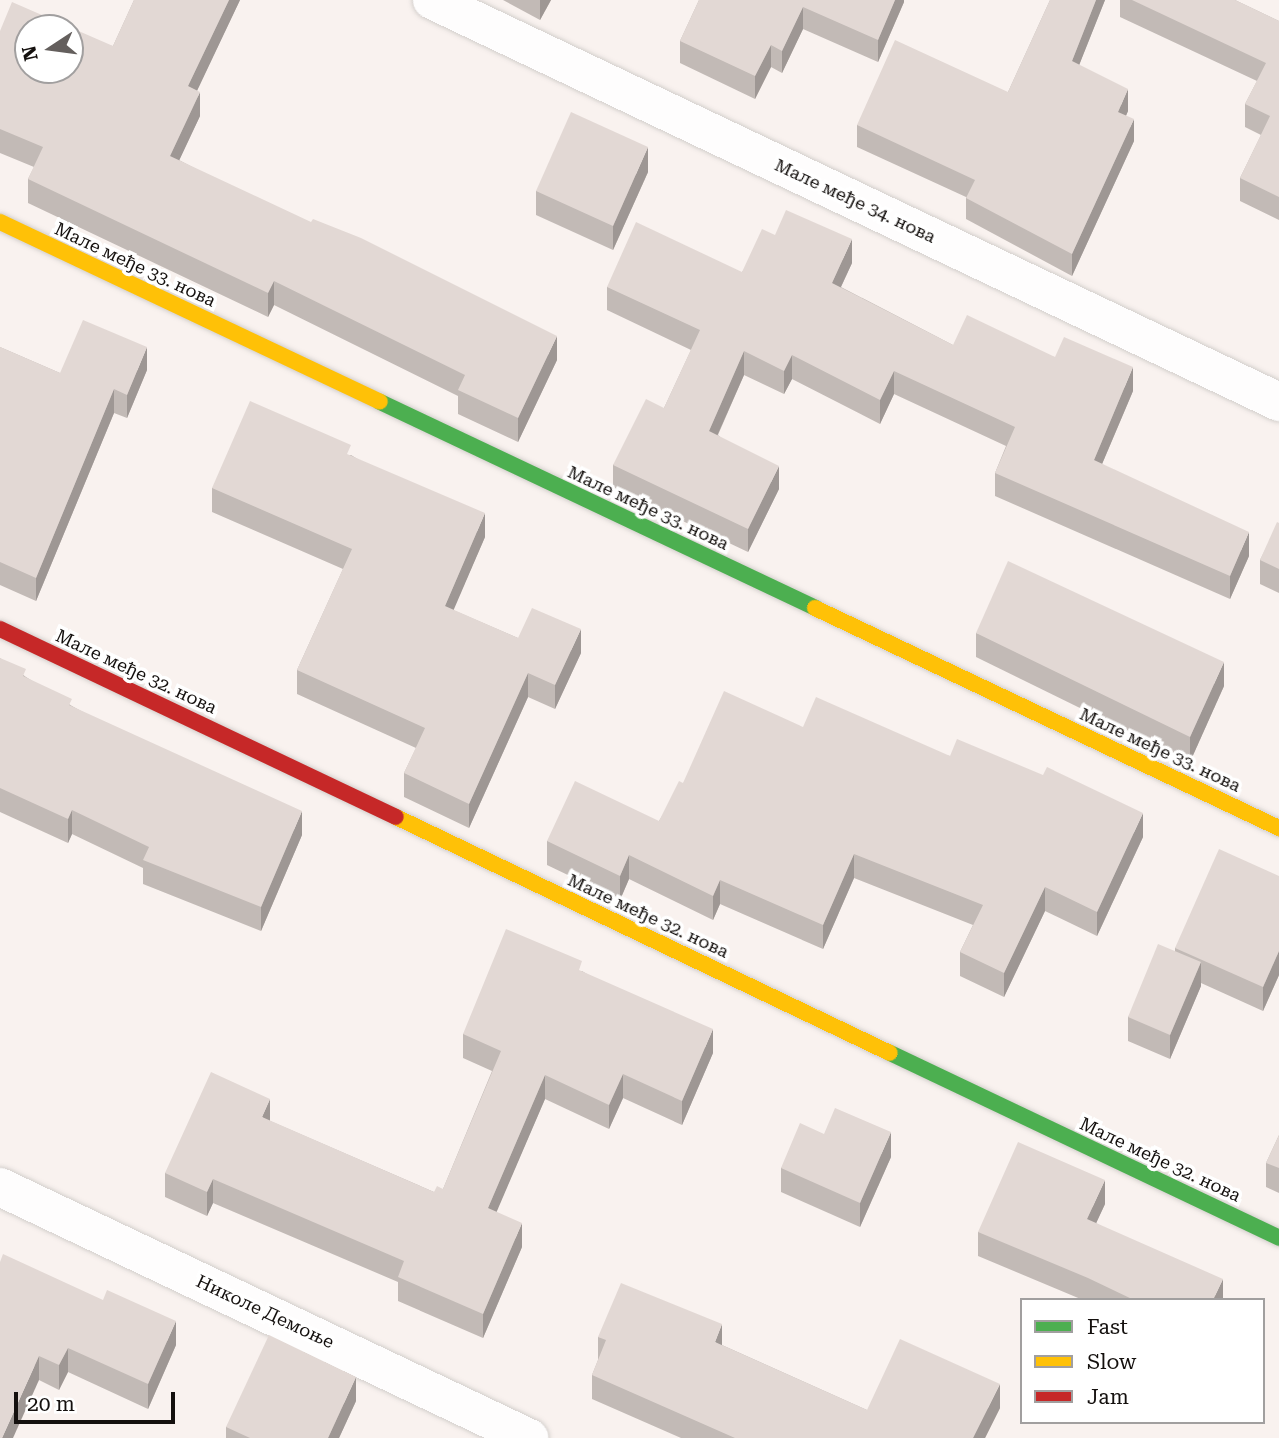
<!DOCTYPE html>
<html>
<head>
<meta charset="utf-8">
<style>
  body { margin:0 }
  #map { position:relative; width:1279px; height:1438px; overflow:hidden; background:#f9f2ef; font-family:"Roboto Serif",serif }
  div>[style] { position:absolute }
  .roads { filter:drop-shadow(0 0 2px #d3cfcc) drop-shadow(0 0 2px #d3cfcc) }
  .street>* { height:38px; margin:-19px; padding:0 19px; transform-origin:19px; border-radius:19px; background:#fefdfd }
  .fast>* { height:16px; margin:-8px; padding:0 8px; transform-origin:8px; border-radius:8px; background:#4caf50 }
  .slow>* { height:16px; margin:-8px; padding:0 8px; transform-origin:8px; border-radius:8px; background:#ffc107 }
  .jam>* { height:16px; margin:-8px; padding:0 8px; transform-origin:8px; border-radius:8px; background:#c62828 }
  .wall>* { inset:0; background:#c2bab6 }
  .shaded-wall>* { inset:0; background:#9e9794 }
  .building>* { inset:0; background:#e2d8d4 }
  span { translate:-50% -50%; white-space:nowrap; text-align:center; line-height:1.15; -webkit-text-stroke:7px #fff; paint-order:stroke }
  .street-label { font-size:18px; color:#14100e }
  .legend { position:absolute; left:1020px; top:1298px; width:245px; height:126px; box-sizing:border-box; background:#fff; border:2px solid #a19f9f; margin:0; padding:9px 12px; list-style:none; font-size:21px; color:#14100e }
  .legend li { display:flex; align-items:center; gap:14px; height:35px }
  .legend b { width:35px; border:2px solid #a19f9f }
  .north { position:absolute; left:14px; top:14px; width:70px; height:70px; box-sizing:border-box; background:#fff; border:2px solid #a19f9f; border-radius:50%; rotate:257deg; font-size:19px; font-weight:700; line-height:28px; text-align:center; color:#14100e }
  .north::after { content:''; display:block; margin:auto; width:24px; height:32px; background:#645f5d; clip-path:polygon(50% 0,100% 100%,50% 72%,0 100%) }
  .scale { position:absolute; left:14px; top:1392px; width:161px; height:32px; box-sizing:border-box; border:4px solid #14100e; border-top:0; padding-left:9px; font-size:21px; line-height:24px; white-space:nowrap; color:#14100e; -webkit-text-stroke:5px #fff; paint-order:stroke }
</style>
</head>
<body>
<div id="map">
  <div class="roads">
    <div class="street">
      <i style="left:432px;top:0;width:938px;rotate:25.39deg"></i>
      <i style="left:0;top:1187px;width:586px;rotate:25.38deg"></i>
    </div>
    <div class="fast">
      <i style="left:380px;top:402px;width:481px;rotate:25.3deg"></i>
      <i style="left:890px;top:1053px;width:431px;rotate:25.4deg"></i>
    </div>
    <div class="slow">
      <i style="left:0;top:222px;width:420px;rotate:25.3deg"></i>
      <i style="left:815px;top:608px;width:514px;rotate:25.37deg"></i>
      <i style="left:396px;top:817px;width:547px;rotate:25.54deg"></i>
    </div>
    <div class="jam">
      <i style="left:0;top:629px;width:438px;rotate:25.4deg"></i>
    </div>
  </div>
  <div class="wall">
    <i style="clip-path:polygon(134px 0,240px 0,197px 90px,200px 116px,179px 160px,557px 360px,518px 442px,458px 414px,458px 396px,274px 305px,268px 317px,28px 203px,28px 179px,34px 167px,0 153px,0 31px,113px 46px)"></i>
    <i style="clip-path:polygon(503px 0,551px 0,540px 20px)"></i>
    <i style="clip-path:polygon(699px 0,904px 0,904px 2px,878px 62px,803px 29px,782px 73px,771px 67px,755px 99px,680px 63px,680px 41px)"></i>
    <i style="clip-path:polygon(1050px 0,1105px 0,1079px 65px,1128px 111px,1126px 116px,1134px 141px,1072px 276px,966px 219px,966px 197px,857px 147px,857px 125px,1008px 92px)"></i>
    <i style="clip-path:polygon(1120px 0,1235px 0,1279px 21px,1279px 220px,1240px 201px,1240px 178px,1261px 135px,1245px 127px,1245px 104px,1257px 81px,1120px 17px)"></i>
    <i style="clip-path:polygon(648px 172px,613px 250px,536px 215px,536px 191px)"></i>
    <i style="clip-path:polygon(775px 235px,852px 263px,841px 287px,953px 345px,1055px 357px,1133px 391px,1102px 464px,1249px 556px,1230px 599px,995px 496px,995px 473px,1006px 446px,894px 394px,880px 424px,792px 379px,784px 394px,744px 375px,718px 435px,779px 489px,748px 552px,613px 488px,613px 465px,664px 408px,691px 350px,607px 310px,607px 287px,742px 272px)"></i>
    <i style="clip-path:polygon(0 347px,60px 373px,147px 370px,127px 418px,114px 413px,36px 601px,0 585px)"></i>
    <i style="clip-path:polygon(351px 455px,485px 537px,453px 610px,518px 638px,581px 653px,555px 709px,528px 697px,469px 828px,404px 797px,404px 773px,416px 748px,297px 694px,297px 670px,343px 569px,212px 512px,212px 488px)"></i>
    <i style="clip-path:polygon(1279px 523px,1279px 593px,1260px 584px,1260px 560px)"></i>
    <i style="clip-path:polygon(976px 633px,1224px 686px,1190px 762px,976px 657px)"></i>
    <i style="clip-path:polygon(0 658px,26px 677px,72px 706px,302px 835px,261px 931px,143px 884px,143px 868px,72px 834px,68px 843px,0 812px)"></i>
    <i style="clip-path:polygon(803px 727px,950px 756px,1143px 837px,1097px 936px,1045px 911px,1004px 997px,960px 976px,960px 952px,973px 925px,854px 878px,823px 949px,720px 904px,713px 920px,629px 879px,620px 900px,547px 865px,547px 841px,659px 821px,683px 783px)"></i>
    <i style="clip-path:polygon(1279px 876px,1279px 975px,1263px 1011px,1201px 983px,1201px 986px,1170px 1059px,1128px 1041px,1128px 1017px,1175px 952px,1175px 948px)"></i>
    <i style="clip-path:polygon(582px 971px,713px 1053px,682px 1125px,623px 1098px,609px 1129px,545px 1099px,496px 1212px,522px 1247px,483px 1338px,398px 1301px,398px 1282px,213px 1203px,207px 1216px,165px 1197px,165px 1173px,270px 1121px,434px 1192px,443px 1189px,492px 1071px,463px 1058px,463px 1034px)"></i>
    <i style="clip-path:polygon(824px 1134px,891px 1157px,860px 1227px,781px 1192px,781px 1168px)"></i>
    <i style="clip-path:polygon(1279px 1135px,1279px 1193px,1266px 1187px,1266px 1163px)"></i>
    <i style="clip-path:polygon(1105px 1204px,1096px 1223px,1223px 1300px,1083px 1300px,978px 1256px,978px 1232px)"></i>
    <i style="clip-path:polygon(0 1262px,176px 1345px,148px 1409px,68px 1372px,59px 1390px,39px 1380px)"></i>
    <i style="clip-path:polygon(598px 1337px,722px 1345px,867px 1410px,1000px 1408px,985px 1438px,681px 1438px,592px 1399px,592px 1375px,598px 1360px)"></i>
    <i style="clip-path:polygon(356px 1401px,339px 1438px,226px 1438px,226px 1427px)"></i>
  </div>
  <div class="shaded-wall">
    <i style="clip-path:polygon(229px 0,240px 0,188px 110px,188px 86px)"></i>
    <i style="clip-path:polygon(540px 0,551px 0,540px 20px)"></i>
    <i style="clip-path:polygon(895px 0,904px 0,904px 2px,878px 62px,878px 40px)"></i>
    <i style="clip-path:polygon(1096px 0,1105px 0,1072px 83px,1072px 61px)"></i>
    <i style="clip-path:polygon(803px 7px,803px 29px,782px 73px,782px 51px)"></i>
    <i style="clip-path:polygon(771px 45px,771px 67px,755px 99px,755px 76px)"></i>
    <i style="clip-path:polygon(1128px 89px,1128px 111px,1118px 133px,1118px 112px)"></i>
    <i style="clip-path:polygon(200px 92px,200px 116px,170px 180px,170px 156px)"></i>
    <i style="clip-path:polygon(1134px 119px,1134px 141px,1072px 276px,1072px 254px)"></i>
    <i style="clip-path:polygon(648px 147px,648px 172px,613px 250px,613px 226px)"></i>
    <i style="clip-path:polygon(852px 239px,852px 263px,832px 306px,832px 283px)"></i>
    <i style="clip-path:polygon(274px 281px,274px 305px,268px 317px,268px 293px)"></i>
    <i style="clip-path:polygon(557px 336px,557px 360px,518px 442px,518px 418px)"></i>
    <i style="clip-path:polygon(147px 347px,147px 370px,127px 418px,127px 395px)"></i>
    <i style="clip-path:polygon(744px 351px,744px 375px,709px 454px,709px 431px)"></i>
    <i style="clip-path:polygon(792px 355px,792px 379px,784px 394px,784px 371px)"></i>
    <i style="clip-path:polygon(1133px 367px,1133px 391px,1094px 483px,1094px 460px)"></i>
    <i style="clip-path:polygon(894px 371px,894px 394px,880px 424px,880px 400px)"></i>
    <i style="clip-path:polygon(114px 389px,114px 413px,36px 601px,36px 578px)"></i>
    <i style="clip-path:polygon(779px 466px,779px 489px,748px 552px,748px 529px)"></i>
    <i style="clip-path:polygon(485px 513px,485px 537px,445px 630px,445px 606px)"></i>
    <i style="clip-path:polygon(1249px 532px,1249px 556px,1230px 599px,1230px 576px)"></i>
    <i style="clip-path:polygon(581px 629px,581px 653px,555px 709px,555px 685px)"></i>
    <i style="clip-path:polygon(1224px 662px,1224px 686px,1190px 762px,1190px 737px)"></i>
    <i style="clip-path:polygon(528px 673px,528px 697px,469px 828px,469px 804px)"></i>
    <i style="clip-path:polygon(72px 810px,72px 834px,68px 843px,68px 819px)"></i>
    <i style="clip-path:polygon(302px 811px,302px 835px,261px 931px,261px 907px)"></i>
    <i style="clip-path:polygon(1143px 813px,1143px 837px,1097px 936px,1097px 912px)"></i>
    <i style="clip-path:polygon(854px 854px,854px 878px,823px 949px,823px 925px)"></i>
    <i style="clip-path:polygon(629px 855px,629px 879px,620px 900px,620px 876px)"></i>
    <i style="clip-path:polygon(720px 880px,720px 904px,713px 920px,713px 896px)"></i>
    <i style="clip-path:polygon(1045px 887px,1045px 911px,1004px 997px,1004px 973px)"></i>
    <i style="clip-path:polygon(1279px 951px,1279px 975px,1263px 1011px,1263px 987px)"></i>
    <i style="clip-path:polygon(1201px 962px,1201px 986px,1170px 1059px,1170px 1035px)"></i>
    <i style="clip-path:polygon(713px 1029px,713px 1053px,682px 1125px,682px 1101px)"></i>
    <i style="clip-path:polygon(623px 1074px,623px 1098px,609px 1129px,609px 1105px)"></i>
    <i style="clip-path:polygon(545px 1075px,545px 1099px,488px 1232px,488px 1208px)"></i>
    <i style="clip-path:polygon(270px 1099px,270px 1123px,262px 1117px)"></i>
    <i style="clip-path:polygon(891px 1132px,891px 1157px,860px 1227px,860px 1203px)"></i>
    <i style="clip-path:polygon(213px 1179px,213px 1203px,207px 1216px,207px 1192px)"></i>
    <i style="clip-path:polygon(1105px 1180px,1105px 1204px,1087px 1243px,1087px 1219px)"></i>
    <i style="clip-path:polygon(522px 1223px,522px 1247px,483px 1338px,483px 1314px)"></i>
    <i style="clip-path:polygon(1223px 1279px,1223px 1300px,1213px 1300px)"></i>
    <i style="clip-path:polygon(176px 1321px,176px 1345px,148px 1409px,148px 1384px)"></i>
    <i style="clip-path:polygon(722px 1324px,722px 1348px,715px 1342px)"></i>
    <i style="clip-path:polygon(68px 1348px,68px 1372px,59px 1390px,59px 1365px)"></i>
    <i style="clip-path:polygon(39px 1356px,39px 1380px,13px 1438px,2px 1438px)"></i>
    <i style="clip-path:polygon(356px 1377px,356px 1401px,339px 1438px,328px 1438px)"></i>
    <i style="clip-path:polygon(1000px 1384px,1000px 1408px,985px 1438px,973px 1438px)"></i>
  </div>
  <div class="building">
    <i style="clip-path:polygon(evenodd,134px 0,229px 0,188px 86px,200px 92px,170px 156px,311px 222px,313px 219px,361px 238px,557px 336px,518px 418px,458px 390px,465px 375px,274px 281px,268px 293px,28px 179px,43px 147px,0 129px,0 31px,12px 2px,113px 46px,134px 0,28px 28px,70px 28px,70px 70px,28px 70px,28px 28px)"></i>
    <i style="clip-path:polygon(699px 0,895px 0,878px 40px,803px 7px,782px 51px,771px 45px,755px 76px,680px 41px)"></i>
    <i style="clip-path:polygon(1050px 0,1096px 0,1072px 61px,1128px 89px,1118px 112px,1134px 119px,1072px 254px,966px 198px,975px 180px,857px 125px,895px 40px,1008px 92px)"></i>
    <i style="clip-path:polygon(1132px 0,1235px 0,1279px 21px,1279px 197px,1240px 178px,1270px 116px,1245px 104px,1266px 63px)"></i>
    <i style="clip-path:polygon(571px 112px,648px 147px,613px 226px,536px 191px)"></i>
    <i style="clip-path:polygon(786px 210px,852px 239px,832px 283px,953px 345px,967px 315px,1055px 357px,1064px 337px,1133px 367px,1094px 460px,1249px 532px,1230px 576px,995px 473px,1015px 427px,894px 371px,880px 400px,792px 355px,784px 371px,744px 351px,709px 431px,779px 466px,748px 529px,613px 465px,646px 399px,664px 408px,700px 330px,607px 287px,636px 222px,742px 272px,762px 229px,775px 235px)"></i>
    <i style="clip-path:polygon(83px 320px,147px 347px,127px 395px,114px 389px,36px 578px,0 562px,0 347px,60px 373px)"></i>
    <i style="clip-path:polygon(250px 401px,351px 445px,347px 454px,485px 513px,445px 606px,518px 638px,532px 608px,581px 629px,555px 685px,528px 673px,469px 804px,404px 773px,425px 728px,297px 670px,352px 549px,212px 488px)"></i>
    <i style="clip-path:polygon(1277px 522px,1279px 523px,1279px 569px,1260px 560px)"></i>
    <i style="clip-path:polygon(1008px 561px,1224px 662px,1190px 737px,976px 633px)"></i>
    <i style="clip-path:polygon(0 658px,26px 669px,23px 676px,72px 699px,69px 705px,302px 811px,261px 907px,143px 860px,149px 847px,72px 810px,68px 819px,0 788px)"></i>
    <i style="clip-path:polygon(724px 691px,803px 727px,816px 697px,950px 756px,957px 739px,1043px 775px,1047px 767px,1143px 813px,1097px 912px,1045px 887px,1004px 973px,960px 952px,983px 905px,854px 854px,823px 925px,720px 880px,713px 896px,629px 855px,620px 876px,547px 841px,575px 781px,659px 821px,679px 781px,683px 783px)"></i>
    <i style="clip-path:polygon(1219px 849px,1279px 876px,1279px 951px,1263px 987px,1175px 948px)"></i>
    <i style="clip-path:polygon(506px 929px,582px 961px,579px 970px,713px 1029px,682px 1101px,623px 1074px,609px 1105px,545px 1075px,488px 1208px,522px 1223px,483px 1314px,398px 1277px,404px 1261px,213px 1179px,207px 1192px,165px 1173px,211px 1072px,270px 1099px,262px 1117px,434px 1192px,437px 1186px,443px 1189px,501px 1051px,463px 1034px)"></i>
    <i style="clip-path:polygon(1158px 944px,1201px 962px,1170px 1035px,1128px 1017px)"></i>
    <i style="clip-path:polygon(835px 1108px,891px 1132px,860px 1203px,781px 1168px,800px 1123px,824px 1134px)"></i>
    <i style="clip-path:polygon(1279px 1135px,1279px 1168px,1266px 1163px)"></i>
    <i style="clip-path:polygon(1018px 1142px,1105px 1180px,1087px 1219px,1223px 1279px,1213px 1300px,1134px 1300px,1088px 1278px,978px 1232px)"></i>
    <i style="clip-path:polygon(3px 1254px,103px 1300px,107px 1290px,176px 1321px,148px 1384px,68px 1348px,59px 1365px,39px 1356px,2px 1438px,0 1438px,0 1262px)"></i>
    <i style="clip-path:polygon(621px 1283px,722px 1324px,715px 1342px,867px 1410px,900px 1339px,1000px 1384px,973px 1438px,735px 1438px,592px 1375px,606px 1340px,598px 1337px)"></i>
    <i style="clip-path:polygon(269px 1335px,356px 1377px,328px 1438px,250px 1438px,226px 1427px)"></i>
  </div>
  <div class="street-label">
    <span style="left:855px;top:201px;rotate:25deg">Мале међе 34. нова</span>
    <span style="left:135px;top:265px;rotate:25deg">Мале међе 33. нова</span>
    <span style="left:648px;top:508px;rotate:25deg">Мале међе 33. нова</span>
    <span style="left:136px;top:672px;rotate:25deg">Мале међе 32. нова</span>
    <span style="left:1160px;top:750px;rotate:25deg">Мале међе 33. нова</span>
    <span style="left:648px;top:916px;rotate:25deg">Мале међе 32. нова</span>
    <span style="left:1160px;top:1160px;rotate:25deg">Мале међе 32. нова</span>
    <span style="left:265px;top:1312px;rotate:25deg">Николе Демоње</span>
  </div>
  <ul class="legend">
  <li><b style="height:9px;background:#4caf50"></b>Fast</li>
  <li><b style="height:9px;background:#ffc107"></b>Slow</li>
  <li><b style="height:9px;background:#c62828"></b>Jam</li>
  </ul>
  <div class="north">N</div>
  <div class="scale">20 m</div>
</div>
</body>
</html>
